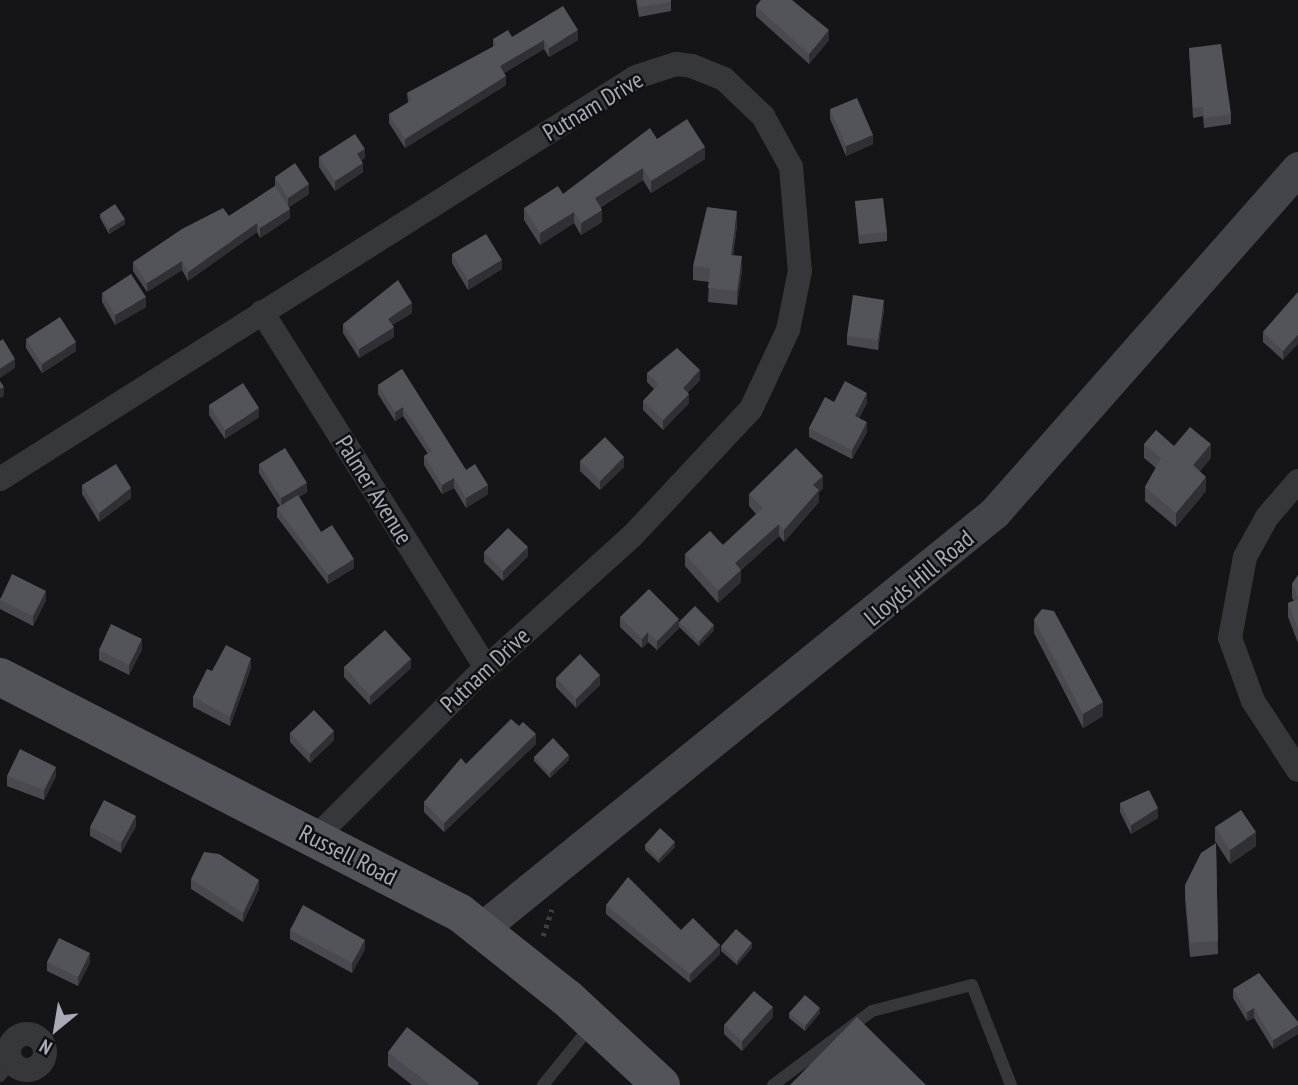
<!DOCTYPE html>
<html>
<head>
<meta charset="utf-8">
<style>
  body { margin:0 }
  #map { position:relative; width:1298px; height:1085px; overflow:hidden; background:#151517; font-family:"PT Sans Narrow",sans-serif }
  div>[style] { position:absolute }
  .path>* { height:4.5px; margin-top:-2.25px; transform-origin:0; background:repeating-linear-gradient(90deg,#3c3e42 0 3.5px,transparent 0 8.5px) }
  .lane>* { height:12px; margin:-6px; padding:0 6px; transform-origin:6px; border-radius:6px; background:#36373b }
  .street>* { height:24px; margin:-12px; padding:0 12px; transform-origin:12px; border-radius:12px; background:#36373b }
  .street>.ring { margin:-12px; padding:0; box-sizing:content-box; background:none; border:24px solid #36373b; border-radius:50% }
  .secondary>* { height:33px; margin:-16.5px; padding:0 16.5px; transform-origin:16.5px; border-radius:16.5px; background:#44454b }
  .primary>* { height:38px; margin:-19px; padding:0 19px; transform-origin:19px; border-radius:19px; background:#53535a }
  .wall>* { inset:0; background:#49494f }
  .shaded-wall>* { inset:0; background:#303034 }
  .building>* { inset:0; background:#53545a }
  span { translate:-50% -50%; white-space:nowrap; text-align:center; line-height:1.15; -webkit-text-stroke:5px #101012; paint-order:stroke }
  .street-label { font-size:24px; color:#a8abb6 }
  .north { position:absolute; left:21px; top:994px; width:70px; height:70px; -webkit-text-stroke:5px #101012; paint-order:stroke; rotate:210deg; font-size:19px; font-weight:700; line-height:28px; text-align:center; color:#a8abb6 }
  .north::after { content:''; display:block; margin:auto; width:24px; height:32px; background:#a8abb6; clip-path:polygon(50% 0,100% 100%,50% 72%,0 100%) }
</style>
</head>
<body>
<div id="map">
  <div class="path">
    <i style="left:543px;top:936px;width:28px;rotate:-72deg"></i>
  </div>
  <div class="lane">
    <i style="left:0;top:1076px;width:19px;rotate:-51deg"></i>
    <i style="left:543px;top:1085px;width:76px;rotate:-50.9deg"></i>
    <i style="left:773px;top:1085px;width:124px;rotate:-36.8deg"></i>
    <i style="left:872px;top:1011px;width:103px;rotate:-14.6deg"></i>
    <i style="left:972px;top:985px;width:107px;rotate:68.7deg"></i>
  </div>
  <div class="street">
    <i style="left:262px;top:312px;width:421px;rotate:57.8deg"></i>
    <i style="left:0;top:479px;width:752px;rotate:-32.3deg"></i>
    <i style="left:636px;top:77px;width:42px;rotate:-18deg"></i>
    <i style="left:676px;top:64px;width:16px;rotate:7deg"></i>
    <i style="left:692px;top:66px;width:35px;rotate:22deg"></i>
    <i style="left:724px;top:79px;width:54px;rotate:43.5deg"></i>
    <i style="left:763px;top:116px;width:58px;rotate:61.2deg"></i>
    <i style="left:791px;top:167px;width:104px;rotate:85.1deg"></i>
    <i style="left:800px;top:271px;width:60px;rotate:101.5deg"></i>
    <i style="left:788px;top:330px;width:87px;rotate:115.1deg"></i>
    <i style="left:751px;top:409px;width:174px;rotate:133.1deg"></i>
    <i style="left:632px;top:536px;width:210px;rotate:137.9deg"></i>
    <i style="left:476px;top:677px;width:228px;rotate:135deg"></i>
    <i style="left:1298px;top:481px;width:48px;rotate:130.7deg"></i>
    <i style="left:1267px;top:517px;width:46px;rotate:118.8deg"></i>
    <i style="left:1245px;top:557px;width:82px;rotate:100.5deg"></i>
    <i style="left:1230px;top:638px;width:67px;rotate:69.9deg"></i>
    <i style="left:1253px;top:701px;width:82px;rotate:56.9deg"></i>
    <i class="ring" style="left:9px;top:1034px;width:12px;height:12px"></i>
  </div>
  <div class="secondary">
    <i style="left:482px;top:928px;width:659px;rotate:-39.03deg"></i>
    <i style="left:994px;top:513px;width:460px;rotate:-48.6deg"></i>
  </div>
  <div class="primary">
    <i style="left:0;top:677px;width:517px;rotate:27.16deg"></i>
    <i style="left:460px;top:913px;width:137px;rotate:38.5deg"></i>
    <i style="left:567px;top:998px;width:128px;rotate:42.8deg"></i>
  </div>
  <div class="wall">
    <i style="clip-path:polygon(636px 0,671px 0,671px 11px,639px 17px)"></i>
    <i style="clip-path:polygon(756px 6px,829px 40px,809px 64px,756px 16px)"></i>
    <i style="clip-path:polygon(512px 37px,578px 40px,549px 57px,544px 49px,504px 73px,506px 85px,405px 148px,389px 123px,389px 114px,408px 103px,407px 93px,493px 47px,493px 39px)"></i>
    <i style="clip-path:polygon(1189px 48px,1231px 114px,1231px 124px,1204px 128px,1203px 116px,1193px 118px)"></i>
    <i style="clip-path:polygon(830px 109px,873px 144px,846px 156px,830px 119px)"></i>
    <i style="clip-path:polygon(657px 139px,705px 159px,651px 193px,643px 180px,601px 207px,602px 222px,581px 235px,574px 223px,540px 245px,524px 220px,524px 208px,563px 194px)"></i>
    <i style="clip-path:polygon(319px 157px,365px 158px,361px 160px,363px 172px,335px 191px,319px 167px)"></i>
    <i style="clip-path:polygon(275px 177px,309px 194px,289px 207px,290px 218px,260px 238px,257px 232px,188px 281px,182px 270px,147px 292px,133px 271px,133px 262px,229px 216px,275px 186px)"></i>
    <i style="clip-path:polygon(855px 201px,887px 232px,887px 241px,859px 244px)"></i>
    <i style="clip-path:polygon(100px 214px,125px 224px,109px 234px,100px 218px)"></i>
    <i style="clip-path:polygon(737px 225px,733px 256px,742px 270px,737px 305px,708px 302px,709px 282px,693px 280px,693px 266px)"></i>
    <i style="clip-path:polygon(452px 254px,502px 269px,468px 290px,452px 263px)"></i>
    <i style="clip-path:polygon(1298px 292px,1283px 360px,1263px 342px,1263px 332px)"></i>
    <i style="clip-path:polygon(102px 293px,146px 307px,115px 325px,102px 302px)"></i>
    <i style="clip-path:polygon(884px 309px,878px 350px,847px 345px,847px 336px)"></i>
    <i style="clip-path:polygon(412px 313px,392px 325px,394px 337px,359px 358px,343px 333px,343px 324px)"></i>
    <i style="clip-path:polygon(26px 339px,76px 351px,42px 373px,26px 348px)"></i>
    <i style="clip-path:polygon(402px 369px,466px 470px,488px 494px,466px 508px,454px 488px,442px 494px,424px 465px,424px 456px,428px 454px,403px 416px,395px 421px,378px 394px,378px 385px)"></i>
    <i style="clip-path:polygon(647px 373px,700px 380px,688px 392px,689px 403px,663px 430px,643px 410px,643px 401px,654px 389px,647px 382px)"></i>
    <i style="clip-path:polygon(834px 402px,867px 403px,859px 418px,867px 432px,852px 459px,809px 437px,809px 428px)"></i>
    <i style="clip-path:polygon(209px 405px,259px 417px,225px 439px,209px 415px)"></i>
    <i style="clip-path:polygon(1144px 444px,1174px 446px,1211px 458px,1200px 471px,1206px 491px,1176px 527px,1145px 501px,1145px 487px,1156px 468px,1144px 458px)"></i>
    <i style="clip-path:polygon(580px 461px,624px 467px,600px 490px,580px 471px)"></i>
    <i style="clip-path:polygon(259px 464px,307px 492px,299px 497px,321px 532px,354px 568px,328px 584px,277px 517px,277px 508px,280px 506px,259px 473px)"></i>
    <i style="clip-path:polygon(82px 485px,131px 498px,99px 522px,82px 494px)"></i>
    <i style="clip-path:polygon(823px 488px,819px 492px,819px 502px,784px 542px,779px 536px,741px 570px,741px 582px,718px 603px,685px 566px,685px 554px,723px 545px,756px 514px,749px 506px,749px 494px)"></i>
    <i style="clip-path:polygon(484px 552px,528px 556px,503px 581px,484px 562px)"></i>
    <i style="clip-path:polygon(1298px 575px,1298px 643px,1288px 617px,1288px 603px,1294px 601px,1292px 598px,1292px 584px)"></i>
    <i style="clip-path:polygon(0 598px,46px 600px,33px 626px,0 609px)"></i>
    <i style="clip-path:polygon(620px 617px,679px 628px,657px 650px,648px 642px,642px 648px,620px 627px)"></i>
    <i style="clip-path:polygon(1034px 619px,1103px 716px,1083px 728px,1034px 633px)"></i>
    <i style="clip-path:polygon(679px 622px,714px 630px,699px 646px,679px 627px)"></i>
    <i style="clip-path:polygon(142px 649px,129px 675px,99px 660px,99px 650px)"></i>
    <i style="clip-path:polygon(344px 667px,411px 668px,370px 705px,344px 677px)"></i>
    <i style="clip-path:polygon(251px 668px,230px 726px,193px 707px,193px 697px,212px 671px)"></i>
    <i style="clip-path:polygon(556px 678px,600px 685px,576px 708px,556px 687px)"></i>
    <i style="clip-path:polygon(290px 733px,334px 740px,310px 763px,290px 742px)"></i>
    <i style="clip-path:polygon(536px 744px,444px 832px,424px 812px,424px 802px,466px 764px)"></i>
    <i style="clip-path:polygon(534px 757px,569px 760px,550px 778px,534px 761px)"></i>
    <i style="clip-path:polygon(7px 776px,56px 776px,44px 800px,7px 786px)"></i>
    <i style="clip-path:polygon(1120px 803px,1158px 818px,1131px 834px,1120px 812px)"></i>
    <i style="clip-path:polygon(136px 826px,121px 853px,90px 836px,90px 827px)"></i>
    <i style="clip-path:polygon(1215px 827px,1256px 846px,1230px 864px,1215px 841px)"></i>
    <i style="clip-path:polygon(1216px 843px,1218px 954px,1190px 957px,1185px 899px,1185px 885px)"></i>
    <i style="clip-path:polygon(645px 845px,675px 847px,659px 863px,645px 850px)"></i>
    <i style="clip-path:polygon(191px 879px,259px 889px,243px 922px,191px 889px)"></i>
    <i style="clip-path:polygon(606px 905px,681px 930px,720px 954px,690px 983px,606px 914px)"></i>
    <i style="clip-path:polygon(290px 930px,365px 949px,352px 973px,290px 939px)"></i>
    <i style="clip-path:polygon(721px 946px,752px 948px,737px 965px,721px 951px)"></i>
    <i style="clip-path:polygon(47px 962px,90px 962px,78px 986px,47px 971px)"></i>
    <i style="clip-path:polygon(1233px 989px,1298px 1022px,1298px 1034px,1273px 1049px,1254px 1018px,1247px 1021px,1233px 998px)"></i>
    <i style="clip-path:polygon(789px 1013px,820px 1013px,805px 1031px,789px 1018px)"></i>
    <i style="clip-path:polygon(773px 1017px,742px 1051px,724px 1034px,724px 1025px)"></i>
    <i style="clip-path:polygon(388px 1052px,479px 1085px,412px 1085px,388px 1066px)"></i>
  </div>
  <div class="shaded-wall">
    <i style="clip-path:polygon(578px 30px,578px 40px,549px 57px,549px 48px)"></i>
    <i style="clip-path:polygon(829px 30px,829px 40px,809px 64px,809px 54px)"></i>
    <i style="clip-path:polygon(544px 40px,544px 49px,500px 75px,500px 66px)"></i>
    <i style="clip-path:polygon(506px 76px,506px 85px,405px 148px,405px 139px)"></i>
    <i style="clip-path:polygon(873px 135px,873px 144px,846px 156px,846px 146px)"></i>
    <i style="clip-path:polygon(705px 147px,705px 159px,651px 193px,651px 181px)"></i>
    <i style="clip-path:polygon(365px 149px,365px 158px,357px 163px,357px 154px)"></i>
    <i style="clip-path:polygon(363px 163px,363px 172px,335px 191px,335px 181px)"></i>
    <i style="clip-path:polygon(643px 168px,643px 180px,595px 210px,595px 198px)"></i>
    <i style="clip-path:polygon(309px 184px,309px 194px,288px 207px,288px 198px)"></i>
    <i style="clip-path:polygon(290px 209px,290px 218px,260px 238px,260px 228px)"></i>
    <i style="clip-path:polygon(602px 210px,602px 222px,581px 235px,581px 223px)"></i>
    <i style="clip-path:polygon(737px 211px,737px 225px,731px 269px,731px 255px)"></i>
    <i style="clip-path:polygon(574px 212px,574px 223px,540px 245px,540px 233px)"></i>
    <i style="clip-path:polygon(125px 219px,125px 224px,109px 234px,109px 229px)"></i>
    <i style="clip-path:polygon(257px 223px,257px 232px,188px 281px,188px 272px)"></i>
    <i style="clip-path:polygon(742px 256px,742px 270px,737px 305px,737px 291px)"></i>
    <i style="clip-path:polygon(502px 260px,502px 269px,468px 290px,468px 280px)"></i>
    <i style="clip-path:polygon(182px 261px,182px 270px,147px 292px,147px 283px)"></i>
    <i style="clip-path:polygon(146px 297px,146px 307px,115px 325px,115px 315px)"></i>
    <i style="clip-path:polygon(884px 300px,884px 309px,878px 350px,878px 340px)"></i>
    <i style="clip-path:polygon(412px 303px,412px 313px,388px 328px,388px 319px)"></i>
    <i style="clip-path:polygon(394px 327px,394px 337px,359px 358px,359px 349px)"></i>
    <i style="clip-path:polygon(1298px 335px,1298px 344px,1283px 360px,1283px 351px)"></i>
    <i style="clip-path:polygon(76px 342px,76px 351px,42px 373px,42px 364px)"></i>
    <i style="clip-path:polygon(15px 359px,15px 368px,0 378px,0 369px)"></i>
    <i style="clip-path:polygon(700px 370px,700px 380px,683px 397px,683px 388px)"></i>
    <i style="clip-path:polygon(4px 387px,4px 396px,0 398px,0 389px)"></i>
    <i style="clip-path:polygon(867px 393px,867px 403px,855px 426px,855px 416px)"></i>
    <i style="clip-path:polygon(689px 394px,689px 403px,663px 430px,663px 420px)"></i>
    <i style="clip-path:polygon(403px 407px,403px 416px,395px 421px,395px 412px)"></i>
    <i style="clip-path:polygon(259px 408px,259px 417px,225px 439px,225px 430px)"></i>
    <i style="clip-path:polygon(867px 422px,867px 432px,852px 459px,852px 450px)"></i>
    <i style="clip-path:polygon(1211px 444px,1211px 458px,1193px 479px,1193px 465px)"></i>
    <i style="clip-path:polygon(624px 457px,624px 467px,600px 490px,600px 481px)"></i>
    <i style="clip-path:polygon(823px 476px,823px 488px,819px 492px,819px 502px,784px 542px,784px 530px,813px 485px)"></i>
    <i style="clip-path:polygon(1206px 477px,1206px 491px,1176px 527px,1176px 513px)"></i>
    <i style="clip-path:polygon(454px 478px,454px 488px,442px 494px,442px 485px)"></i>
    <i style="clip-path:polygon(307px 483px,307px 492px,281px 508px,281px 498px)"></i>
    <i style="clip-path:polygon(488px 485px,488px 494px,466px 508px,466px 498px)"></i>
    <i style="clip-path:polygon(131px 488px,131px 498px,99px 522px,99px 513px)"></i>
    <i style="clip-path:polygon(779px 524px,779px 536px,741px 570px,741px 582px,718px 603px,718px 591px,735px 563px)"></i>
    <i style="clip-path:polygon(528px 547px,528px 556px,503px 581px,503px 571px)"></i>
    <i style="clip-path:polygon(354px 559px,354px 568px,328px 584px,328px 575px)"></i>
    <i style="clip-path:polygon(46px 591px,46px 600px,33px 626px,33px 616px)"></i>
    <i style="clip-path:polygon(679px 619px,679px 628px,657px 650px,657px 641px)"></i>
    <i style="clip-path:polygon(714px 625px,714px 630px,699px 646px,699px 641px)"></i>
    <i style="clip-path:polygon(648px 632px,648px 642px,642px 648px,642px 639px)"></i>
    <i style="clip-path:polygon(142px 639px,142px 649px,129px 675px,129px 665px)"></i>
    <i style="clip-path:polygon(251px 658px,251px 668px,230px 726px,230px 717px)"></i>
    <i style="clip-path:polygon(411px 659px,411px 668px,370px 705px,370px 696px)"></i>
    <i style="clip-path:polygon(600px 675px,600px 685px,576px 708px,576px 699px)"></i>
    <i style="clip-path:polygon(1103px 702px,1103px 716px,1083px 728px,1083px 714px)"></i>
    <i style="clip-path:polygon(334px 731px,334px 740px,310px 763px,310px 754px)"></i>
    <i style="clip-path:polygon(536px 734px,536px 744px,444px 832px,444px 823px)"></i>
    <i style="clip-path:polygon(569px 755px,569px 760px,550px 778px,550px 773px)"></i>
    <i style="clip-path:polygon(56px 767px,56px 776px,44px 800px,44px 790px)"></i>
    <i style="clip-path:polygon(1158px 808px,1158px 818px,1131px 834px,1131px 825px)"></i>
    <i style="clip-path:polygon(136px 816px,136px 826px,121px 853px,121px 843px)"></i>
    <i style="clip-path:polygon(1256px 832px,1256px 846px,1230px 864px,1230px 850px)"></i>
    <i style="clip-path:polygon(675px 842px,675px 847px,659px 863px,659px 859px)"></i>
    <i style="clip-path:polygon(259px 880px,259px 889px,243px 922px,243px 913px)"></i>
    <i style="clip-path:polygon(365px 940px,365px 949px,352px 973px,352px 963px)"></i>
    <i style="clip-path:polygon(752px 943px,752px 948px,737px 965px,737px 961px)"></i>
    <i style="clip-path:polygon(720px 945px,720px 954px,690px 983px,690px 974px)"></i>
    <i style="clip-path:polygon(90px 953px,90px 962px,78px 986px,78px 977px)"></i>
    <i style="clip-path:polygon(773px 1007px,773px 1017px,742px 1051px,742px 1041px)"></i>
    <i style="clip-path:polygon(820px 1008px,820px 1013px,805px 1031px,805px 1026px)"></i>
    <i style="clip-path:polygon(1254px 1008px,1254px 1018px,1247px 1021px,1247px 1012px)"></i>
    <i style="clip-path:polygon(1298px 1025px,1298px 1034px,1273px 1049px,1273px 1040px)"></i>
  </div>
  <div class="building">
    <i style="clip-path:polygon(637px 0,671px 0,671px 2px,639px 7px)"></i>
    <i style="clip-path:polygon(761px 0,792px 0,829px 30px,809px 54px,756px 6px)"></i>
    <i style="clip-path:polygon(563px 6px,578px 30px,549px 48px,544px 40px,500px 66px,506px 76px,405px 139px,389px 114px,412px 100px,407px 93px,496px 45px,493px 39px,508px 30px,512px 37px)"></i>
    <i style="clip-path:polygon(1221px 44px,1231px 114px,1204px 118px,1203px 107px,1193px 108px,1189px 48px)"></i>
    <i style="clip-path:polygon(857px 98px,873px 135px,846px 146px,830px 109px)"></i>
    <i style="clip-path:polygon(687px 119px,705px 147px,651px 181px,643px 168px,595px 198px,602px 210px,581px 223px,574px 212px,540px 233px,524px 208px,558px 186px,563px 194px,650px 128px,657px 139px)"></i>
    <i style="clip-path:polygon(355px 134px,365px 149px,357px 154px,363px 163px,335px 181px,319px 157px)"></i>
    <i style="clip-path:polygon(295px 163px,309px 184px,288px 198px,275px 177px)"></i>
    <i style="clip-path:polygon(275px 186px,290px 209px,260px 228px,257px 223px,188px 272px,182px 261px,147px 283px,133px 262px,182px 229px,223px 208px,229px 216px)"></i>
    <i style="clip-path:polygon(883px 198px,887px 232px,859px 235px,855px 201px)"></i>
    <i style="clip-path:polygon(115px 204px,125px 219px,109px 229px,100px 214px)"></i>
    <i style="clip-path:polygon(707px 207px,737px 211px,731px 255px,742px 256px,737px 291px,708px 288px,710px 268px,693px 266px)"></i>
    <i style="clip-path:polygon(486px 234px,502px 260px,468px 280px,452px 254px)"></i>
    <i style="clip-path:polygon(131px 274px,146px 297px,115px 315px,102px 293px)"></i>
    <i style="clip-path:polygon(398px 280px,412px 303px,388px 319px,394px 327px,359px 349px,343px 324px)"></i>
    <i style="clip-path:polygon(1298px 292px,1298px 335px,1283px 351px,1263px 332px)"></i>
    <i style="clip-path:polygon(853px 295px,884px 300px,878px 340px,847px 336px)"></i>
    <i style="clip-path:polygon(60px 317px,76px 342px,42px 364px,26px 339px)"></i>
    <i style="clip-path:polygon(3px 339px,15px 359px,0 369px,0 341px)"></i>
    <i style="clip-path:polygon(677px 348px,700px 370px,683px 388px,689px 394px,663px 420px,643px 401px,659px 384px,647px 373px)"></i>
    <i style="clip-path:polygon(402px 369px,466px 470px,475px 464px,488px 485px,466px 498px,454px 478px,442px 485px,424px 456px,432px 451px,403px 407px,395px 412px,378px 385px)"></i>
    <i style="clip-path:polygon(0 381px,4px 387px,0 389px)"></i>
    <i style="clip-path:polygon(845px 381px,867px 393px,855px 416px,867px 422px,852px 450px,809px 428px,825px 397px,834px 402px)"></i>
    <i style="clip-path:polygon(243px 383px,259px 408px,225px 430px,209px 405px)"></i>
    <i style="clip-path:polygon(1190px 427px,1211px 444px,1193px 465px,1206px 477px,1176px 513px,1145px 487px,1161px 458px,1144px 444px,1156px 430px,1174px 446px)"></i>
    <i style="clip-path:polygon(605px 437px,624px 457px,600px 481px,580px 461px)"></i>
    <i style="clip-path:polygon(285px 448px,307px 483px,281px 498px,259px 464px)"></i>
    <i style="clip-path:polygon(796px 448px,823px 476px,813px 485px,819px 490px,784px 530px,779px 524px,735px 563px,741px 570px,718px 591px,685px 554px,710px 531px,723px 545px,763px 508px,749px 494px)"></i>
    <i style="clip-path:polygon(116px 464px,131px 488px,99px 513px,82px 485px)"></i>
    <i style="clip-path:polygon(298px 495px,321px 532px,332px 525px,354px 559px,328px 575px,277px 508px)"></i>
    <i style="clip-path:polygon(508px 528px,528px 547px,503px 571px,484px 552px)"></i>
    <i style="clip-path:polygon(12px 574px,46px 591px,33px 616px,0 600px)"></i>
    <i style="clip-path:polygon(1298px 575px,1298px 597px,1292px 584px)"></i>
    <i style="clip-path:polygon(649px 589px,679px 619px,657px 641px,648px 632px,642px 639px,620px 617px)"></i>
    <i style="clip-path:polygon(1298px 599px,1298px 629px,1288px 603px)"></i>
    <i style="clip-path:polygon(695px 606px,714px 625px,699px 641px,679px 622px)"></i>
    <i style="clip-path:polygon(1042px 609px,1054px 611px,1103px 702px,1083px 714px,1034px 619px)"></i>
    <i style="clip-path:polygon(111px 624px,142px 639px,129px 665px,99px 650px)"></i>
    <i style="clip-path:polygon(385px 630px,411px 659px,370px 696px,344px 667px)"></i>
    <i style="clip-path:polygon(226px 645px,251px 658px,230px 717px,193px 697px,207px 669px,212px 671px)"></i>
    <i style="clip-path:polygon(580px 654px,600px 675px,576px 699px,556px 678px)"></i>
    <i style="clip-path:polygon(314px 710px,334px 731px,310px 754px,290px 733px)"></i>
    <i style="clip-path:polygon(511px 719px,519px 726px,523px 722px,536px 734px,444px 823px,424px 802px,461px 758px,466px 764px)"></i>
    <i style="clip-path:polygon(553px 738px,569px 755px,550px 773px,534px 757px)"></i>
    <i style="clip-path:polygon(20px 749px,56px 767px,44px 790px,7px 776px)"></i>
    <i style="clip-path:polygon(1149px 790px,1158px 808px,1131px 825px,1120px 803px)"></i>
    <i style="clip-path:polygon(104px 800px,136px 816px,121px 843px,90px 827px)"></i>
    <i style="clip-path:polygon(1241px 810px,1256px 832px,1230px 850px,1215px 827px)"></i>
    <i style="clip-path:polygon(660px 828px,675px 842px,659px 859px,645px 845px)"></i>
    <i style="clip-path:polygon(1216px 843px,1218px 941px,1190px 943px,1185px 885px,1201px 853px)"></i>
    <i style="clip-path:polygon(204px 852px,219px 854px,259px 880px,243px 913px,191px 879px)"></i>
    <i style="clip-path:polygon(628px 877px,681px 930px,693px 918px,720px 945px,690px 974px,606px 905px)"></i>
    <i style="clip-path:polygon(303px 905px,365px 940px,352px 963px,290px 930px)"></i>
    <i style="clip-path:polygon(736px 929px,752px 943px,737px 961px,721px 946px)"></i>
    <i style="clip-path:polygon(59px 938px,90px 953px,78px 977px,47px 962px)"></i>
    <i style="clip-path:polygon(1259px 973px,1298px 1022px,1298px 1025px,1273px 1040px,1254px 1008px,1247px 1012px,1233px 989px)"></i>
    <i style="clip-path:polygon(754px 991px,773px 1007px,742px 1041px,724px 1025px)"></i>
    <i style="clip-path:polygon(805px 995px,820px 1008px,805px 1026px,789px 1013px)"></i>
    <i style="clip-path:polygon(857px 1017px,926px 1085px,790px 1085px)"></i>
    <i style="clip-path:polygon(407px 1027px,479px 1083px,477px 1085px,428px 1085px,429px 1084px,388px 1052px)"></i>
  </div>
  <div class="street-label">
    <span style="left:593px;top:106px;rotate:-31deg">Putnam Drive</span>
    <span style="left:374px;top:490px;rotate:58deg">Palmer Avenue</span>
    <span style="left:919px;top:578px;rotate:-40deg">Lloyds Hill Road</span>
    <span style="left:485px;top:670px;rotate:-43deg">Putnam Drive</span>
    <span style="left:348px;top:855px;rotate:27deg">Russell Road</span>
  </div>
  <div class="north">N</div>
</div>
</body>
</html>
